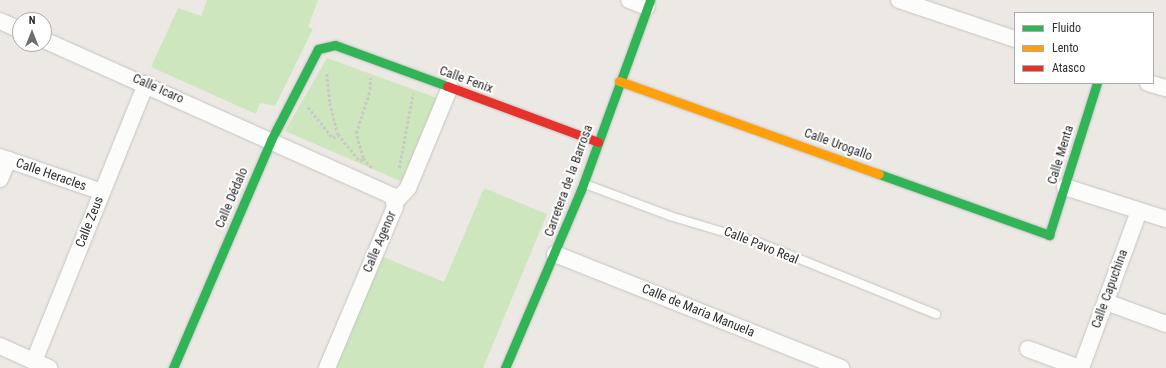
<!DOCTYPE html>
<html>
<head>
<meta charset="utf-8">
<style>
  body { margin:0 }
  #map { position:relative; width:1166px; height:368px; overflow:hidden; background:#ece8e4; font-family:"Roboto Condensed",sans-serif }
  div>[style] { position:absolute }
  .green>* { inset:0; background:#cee6be }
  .path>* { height:2.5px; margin-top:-1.25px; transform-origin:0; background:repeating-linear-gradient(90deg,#c9c9c8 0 3px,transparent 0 5px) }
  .roads { filter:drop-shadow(0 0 1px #c5c4c5) drop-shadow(0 0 1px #c5c4c5) }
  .lane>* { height:8px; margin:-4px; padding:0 4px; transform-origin:4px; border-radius:4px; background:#fcfcfb }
  .street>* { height:16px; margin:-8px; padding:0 8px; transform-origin:8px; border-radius:8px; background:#fcfcfb }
  .fast>* { height:9px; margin:-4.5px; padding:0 4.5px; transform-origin:4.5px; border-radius:4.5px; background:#30b455 }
  .slow>* { height:9px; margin:-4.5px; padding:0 4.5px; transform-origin:4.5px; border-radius:4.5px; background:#ff9f0a }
  .jam>* { height:9px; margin:-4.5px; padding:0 4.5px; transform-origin:4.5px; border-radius:4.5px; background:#e5322d }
  span { translate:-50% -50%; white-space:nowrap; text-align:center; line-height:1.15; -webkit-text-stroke:4px #fff; paint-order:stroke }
  .street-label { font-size:13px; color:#2e2e2e }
  .legend { position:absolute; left:1014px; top:12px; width:140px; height:72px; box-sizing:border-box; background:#fff; border:1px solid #ababab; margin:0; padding:5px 7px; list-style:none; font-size:12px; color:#2e2e2e }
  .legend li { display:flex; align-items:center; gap:8px; height:20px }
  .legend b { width:20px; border:1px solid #ababab }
  .north { position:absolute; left:12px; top:12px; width:40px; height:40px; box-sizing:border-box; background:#fff; border:1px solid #ababab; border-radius:50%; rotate:0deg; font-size:11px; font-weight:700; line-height:16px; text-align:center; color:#2e2e2e }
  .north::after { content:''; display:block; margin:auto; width:14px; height:18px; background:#706f6e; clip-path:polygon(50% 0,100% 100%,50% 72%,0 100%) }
</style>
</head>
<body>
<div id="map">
  <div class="green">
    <i style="clip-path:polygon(207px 0,318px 0,308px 27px,313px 29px,275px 106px,260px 103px,256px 114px,151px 67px,178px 8px,201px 16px)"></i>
    <i style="clip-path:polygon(327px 58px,448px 102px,414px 187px,285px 131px)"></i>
    <i style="clip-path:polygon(484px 188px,547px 214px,483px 368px,334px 368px,381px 256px,444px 282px)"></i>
  </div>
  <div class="path">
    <i style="left:327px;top:74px;width:29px;rotate:84deg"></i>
    <i style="left:330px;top:103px;width:32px;rotate:76deg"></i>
    <i style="left:308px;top:107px;width:40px;rotate:51deg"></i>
    <i style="left:333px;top:138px;width:6px;rotate:-39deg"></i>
    <i style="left:338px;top:134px;width:35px;rotate:51deg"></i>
    <i style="left:360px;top:161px;width:4px;rotate:-45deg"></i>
    <i style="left:363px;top:158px;width:13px;rotate:48deg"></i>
    <i style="left:363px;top:158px;width:26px;rotate:-106deg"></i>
    <i style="left:356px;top:133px;width:45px;rotate:-72deg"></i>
    <i style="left:370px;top:90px;width:12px;rotate:-90deg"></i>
    <i style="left:399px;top:168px;width:76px;rotate:-79.4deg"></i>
  </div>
  <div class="roads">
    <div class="lane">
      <i style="left:585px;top:184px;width:91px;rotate:20.6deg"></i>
      <i style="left:670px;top:216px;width:94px;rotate:16.7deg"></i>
      <i style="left:760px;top:243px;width:190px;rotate:22deg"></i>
    </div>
    <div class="street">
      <i style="left:629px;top:0;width:19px;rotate:21deg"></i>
      <i style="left:899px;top:0;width:122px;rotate:18.6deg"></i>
      <i style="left:0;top:21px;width:22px;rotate:24deg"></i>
      <i style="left:44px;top:40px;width:382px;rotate:24.1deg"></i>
      <i style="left:393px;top:196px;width:11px;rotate:80deg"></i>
      <i style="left:395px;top:207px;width:175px;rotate:112.9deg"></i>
      <i style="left:1148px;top:83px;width:19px;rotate:16deg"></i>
      <i style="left:0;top:157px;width:108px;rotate:18.9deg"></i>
      <i style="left:0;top:179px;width:21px;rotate:-67deg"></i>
      <i style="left:1065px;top:187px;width:106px;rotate:17.6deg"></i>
      <i style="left:396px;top:201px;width:18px;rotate:-47deg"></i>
      <i style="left:408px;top:188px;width:109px;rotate:-67.4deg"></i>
      <i style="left:555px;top:254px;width:308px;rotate:21.7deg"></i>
      <i style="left:1106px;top:302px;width:64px;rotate:20.1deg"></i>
      <i style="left:0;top:346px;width:54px;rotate:24.2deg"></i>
      <i style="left:1028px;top:349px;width:55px;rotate:20.1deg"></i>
      <i style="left:34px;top:361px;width:299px;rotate:-68deg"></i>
      <i style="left:1081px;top:368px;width:167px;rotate:-69.7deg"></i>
    </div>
    <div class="fast">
      <i style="left:879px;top:174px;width:181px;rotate:19.7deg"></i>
      <i style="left:1049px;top:235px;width:159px;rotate:-72.5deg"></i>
      <i style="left:173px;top:368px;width:248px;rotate:-66.7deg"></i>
      <i style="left:271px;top:140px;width:102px;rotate:-62.7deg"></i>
      <i style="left:318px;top:49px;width:17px;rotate:-13deg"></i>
      <i style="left:335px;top:45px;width:119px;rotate:20.1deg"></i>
      <i style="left:505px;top:368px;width:194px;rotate:-66.9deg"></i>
      <i style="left:581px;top:190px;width:202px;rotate:-70deg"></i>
    </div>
    <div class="slow">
      <i style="left:619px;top:81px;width:276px;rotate:19.7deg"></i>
    </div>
    <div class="jam">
      <i style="left:447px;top:86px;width:161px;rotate:20.3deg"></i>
    </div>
  </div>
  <div class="street-label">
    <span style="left:466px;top:80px;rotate:20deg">Calle Fenix</span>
    <span style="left:158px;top:89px;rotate:24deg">Calle Icaro</span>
    <span style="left:838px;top:145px;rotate:20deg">Calle Urogallo</span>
    <span style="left:1061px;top:155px;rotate:-73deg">Calle Menta</span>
    <span style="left:51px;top:175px;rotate:19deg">Calle Heracles</span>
    <span style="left:569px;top:181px;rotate:-70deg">Carretera de la Barrosa</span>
    <span style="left:232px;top:198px;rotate:-67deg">Calle Dédalo</span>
    <span style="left:90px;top:222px;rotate:-68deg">Calle Zeus</span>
    <span style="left:380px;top:242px;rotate:-67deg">Calle Agenor</span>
    <span style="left:761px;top:246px;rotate:22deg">Calle Pavo Real</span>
    <span style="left:1110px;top:289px;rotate:-70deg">Calle Capuchina</span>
    <span style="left:698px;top:311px;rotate:22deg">Calle de Maria Manuela</span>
  </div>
  <ul class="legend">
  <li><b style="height:5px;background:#30b455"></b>Fluido</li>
  <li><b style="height:5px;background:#ff9f0a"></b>Lento</li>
  <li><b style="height:5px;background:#e5322d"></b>Atasco</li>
  </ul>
  <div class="north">N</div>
</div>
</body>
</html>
